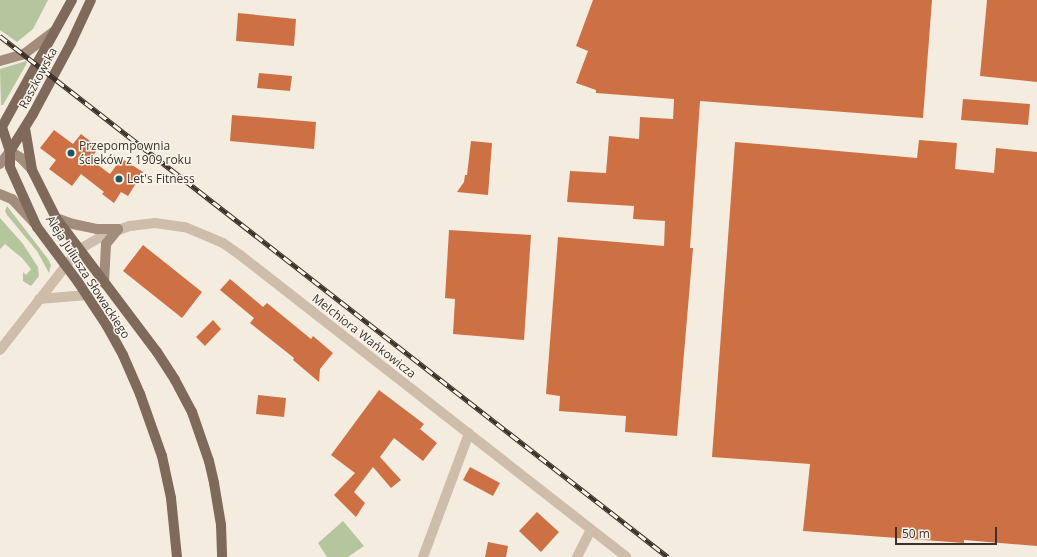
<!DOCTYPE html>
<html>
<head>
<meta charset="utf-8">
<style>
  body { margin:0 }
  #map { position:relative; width:1037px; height:557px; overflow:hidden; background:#f5ece0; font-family:"Open Sans",sans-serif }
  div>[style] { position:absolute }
  .green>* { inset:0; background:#b5c59e }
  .building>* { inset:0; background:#cd7145 }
  .street>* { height:10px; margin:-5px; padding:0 5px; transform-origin:5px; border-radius:5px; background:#cebdaa }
  .secondary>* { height:10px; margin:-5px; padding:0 5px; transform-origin:5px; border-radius:5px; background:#a28c7b }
  .primary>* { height:10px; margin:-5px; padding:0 5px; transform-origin:5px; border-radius:5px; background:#7e695a }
  .rail>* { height:4.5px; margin-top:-2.25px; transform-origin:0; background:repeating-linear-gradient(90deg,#fbf6ed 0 9px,#3b312a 0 18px); box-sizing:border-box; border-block:1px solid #3b312a }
  .dots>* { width:11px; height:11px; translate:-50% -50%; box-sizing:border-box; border:2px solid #fbf6ed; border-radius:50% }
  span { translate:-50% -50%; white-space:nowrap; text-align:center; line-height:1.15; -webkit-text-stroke:3px #fbf6ed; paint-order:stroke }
  .street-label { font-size:12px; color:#3b312a }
  .poi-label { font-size:12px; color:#3b312a }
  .left { translate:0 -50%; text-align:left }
  .scale { position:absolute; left:895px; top:527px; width:102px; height:18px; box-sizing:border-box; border:2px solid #3b312a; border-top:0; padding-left:5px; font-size:12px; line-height:14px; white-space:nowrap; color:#3b312a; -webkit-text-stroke:3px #fbf6ed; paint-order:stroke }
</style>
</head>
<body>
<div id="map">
  <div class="green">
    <i style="clip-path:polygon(0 0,48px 0,33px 29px,17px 42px,0 30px)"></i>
    <i style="clip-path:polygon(26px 61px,27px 63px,3px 105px,1px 105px,0 69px)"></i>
    <i style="clip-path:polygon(7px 206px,48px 259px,51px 265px,49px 273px,37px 251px,7px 215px,5px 211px)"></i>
    <i style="clip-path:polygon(0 218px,23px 244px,38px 267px,39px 276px,31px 286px,23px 281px,23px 272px,26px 275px,31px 269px,22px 258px,5px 244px,0 249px)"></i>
    <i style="clip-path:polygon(343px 521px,364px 546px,348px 557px,327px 557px,318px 543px)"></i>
  </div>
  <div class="building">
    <i style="clip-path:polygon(593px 0,932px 0,923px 118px,700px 101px,690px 248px,693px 248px,677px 436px,625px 432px,626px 416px,559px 411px,560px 396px,546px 394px,558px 237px,664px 246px,665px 221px,633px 219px,634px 206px,567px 202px,570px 171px,606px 173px,609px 136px,639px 139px,640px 117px,673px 119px,674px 99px,596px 93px,596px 90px,576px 83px,588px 51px,576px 46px)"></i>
    <i style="clip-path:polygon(987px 0,1037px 0,1037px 82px,980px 76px)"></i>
    <i style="clip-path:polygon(238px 13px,296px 19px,294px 46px,236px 41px)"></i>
    <i style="clip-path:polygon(259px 73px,292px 76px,290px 91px,257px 88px)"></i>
    <i style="clip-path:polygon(963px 99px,1030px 104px,1028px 125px,961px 120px)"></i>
    <i style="clip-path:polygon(232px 115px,316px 122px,314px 149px,230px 141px)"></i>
    <i style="clip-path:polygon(54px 130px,73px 144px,81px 134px,99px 148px,90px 159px,110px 174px,118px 163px,121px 166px,124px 160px,143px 172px,128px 196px,121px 192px,114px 203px,102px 194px,104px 192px,81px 174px,72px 186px,49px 169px,56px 160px,40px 148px)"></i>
    <i style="clip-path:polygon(919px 140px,957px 143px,955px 169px,994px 173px,996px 148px,1037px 152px,1037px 546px,964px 540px,964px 543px,803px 531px,810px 464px,712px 457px,735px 142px,917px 158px)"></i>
    <i style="clip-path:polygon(471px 141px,492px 143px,488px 195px,457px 192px,464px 182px,465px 175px,467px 175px)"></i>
    <i style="clip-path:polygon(449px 230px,531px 235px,524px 340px,453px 334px,455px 299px,445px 298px)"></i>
    <i style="clip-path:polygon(143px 245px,202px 292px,182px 318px,123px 271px)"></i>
    <i style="clip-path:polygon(230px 279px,263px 307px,267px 303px,311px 339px,313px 336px,333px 353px,320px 369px,319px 382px,293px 360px,294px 358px,250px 323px,254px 318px,220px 290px)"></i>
    <i style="clip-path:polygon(213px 320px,221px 329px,205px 346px,196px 337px)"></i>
    <i style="clip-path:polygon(379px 390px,424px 424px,420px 429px,437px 443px,423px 461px,394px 438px,380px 457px,401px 480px,391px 488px,373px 467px,354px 492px,365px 503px,356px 517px,334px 495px,355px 473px,331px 455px)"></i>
    <i style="clip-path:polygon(258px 395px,286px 398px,284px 417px,256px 414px)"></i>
    <i style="clip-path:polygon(470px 467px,500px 483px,493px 496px,463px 480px)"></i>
    <i style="clip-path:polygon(537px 512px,559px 532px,541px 552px,519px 531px)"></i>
    <i style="clip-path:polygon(488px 542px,508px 546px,506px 557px,485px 557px)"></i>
  </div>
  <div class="street">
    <i style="left:39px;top:299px;width:48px;rotate:-4.8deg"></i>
    <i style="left:0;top:350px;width:127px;rotate:-52deg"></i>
    <i style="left:78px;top:250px;width:28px;rotate:-30deg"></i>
    <i style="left:102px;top:236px;width:30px;rotate:-20deg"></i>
    <i style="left:130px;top:226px;width:25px;rotate:-7deg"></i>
    <i style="left:155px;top:223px;width:30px;rotate:8deg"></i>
    <i style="left:185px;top:227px;width:41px;rotate:22.8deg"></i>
    <i style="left:223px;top:243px;width:21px;rotate:35deg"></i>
    <i style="left:240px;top:255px;width:490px;rotate:38deg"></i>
    <i style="left:423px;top:557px;width:132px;rotate:-69.6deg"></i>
    <i style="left:577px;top:557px;width:30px;rotate:-63deg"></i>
  </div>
  <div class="secondary">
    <i style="left:0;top:61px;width:25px;rotate:-16deg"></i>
    <i style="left:24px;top:54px;width:36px;rotate:-37deg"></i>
    <i style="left:0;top:164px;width:16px;rotate:-52deg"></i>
    <i style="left:10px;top:151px;width:13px;rotate:32deg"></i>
    <i style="left:21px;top:158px;width:16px;rotate:47deg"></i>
    <i style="left:0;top:194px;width:13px;rotate:23deg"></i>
    <i style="left:12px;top:199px;width:33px;rotate:47deg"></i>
    <i style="left:56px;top:218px;width:18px;rotate:19deg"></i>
    <i style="left:73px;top:224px;width:25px;rotate:12deg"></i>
    <i style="left:97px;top:229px;width:21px"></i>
    <i style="left:104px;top:283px;width:39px;rotate:-87deg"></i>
    <i style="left:106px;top:244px;width:19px;rotate:-51deg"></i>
  </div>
  <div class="primary">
    <i style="left:72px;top:0;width:145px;rotate:118.9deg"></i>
    <i style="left:2px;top:127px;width:25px;rotate:72deg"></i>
    <i style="left:10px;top:151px;width:16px;rotate:90deg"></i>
    <i style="left:10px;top:167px;width:66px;rotate:65.8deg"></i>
    <i style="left:37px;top:227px;width:69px;rotate:53.3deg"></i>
    <i style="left:78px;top:282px;width:53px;rotate:56.6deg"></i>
    <i style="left:107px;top:326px;width:33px;rotate:61deg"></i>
    <i style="left:123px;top:355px;width:43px;rotate:66.4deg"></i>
    <i style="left:140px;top:394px;width:66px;rotate:70.5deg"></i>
    <i style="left:162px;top:456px;width:43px;rotate:77.9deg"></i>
    <i style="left:171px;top:498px;width:59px;rotate:84.2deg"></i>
    <i style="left:25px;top:128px;width:43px;rotate:80.5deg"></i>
    <i style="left:32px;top:170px;width:54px;rotate:63.4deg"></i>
    <i style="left:56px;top:218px;width:168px;rotate:53deg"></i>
    <i style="left:157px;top:352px;width:33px;rotate:57deg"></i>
    <i style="left:175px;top:380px;width:36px;rotate:62deg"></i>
    <i style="left:192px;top:412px;width:52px;rotate:70.9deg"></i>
    <i style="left:209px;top:461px;width:23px;rotate:77deg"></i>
    <i style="left:214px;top:483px;width:43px;rotate:80.5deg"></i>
    <i style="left:221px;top:525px;width:32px;rotate:88deg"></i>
    <i style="left:10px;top:151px;width:44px;rotate:-58.1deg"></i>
    <i style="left:33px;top:114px;width:81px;rotate:-61.8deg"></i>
    <i style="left:71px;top:43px;width:47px;rotate:-65.1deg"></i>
  </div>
  <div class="rail">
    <i style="left:0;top:36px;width:847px;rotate:37.95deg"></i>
  </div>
  <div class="dots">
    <i style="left:71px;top:153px;background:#1c5660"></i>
    <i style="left:119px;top:179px;background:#1c5660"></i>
  </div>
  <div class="street-label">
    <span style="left:38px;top:78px;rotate:-62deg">Raszkowska</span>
    <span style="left:88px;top:277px;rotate:57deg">Aleja Juliusza Słowackiego</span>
    <span style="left:364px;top:336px;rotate:38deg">Melchiora Wańkowicza</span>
  </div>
  <div class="poi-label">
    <span class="left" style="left:79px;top:153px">Przepompownia<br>ścieków z 1909 roku</span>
    <span class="left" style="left:127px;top:179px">Let's Fitness</span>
  </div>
  <div class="scale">50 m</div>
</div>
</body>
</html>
